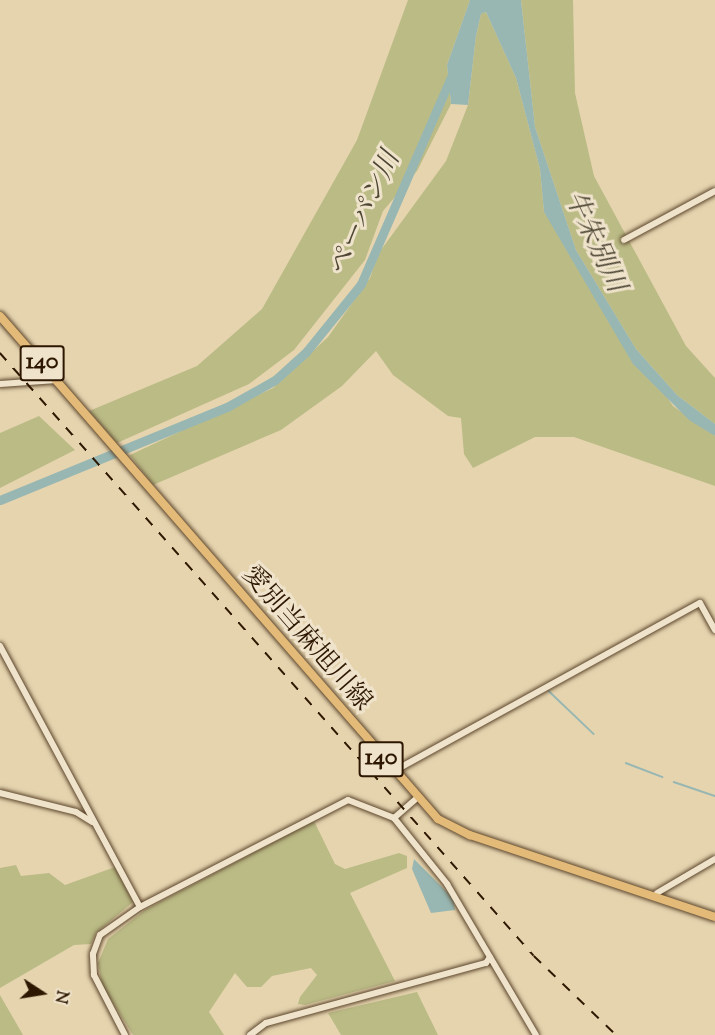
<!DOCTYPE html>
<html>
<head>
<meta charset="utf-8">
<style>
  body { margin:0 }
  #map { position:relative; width:715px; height:1035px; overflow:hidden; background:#e6d4af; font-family:"Sorts Mill Goudy","Noto Serif JP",serif }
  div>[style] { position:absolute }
  .green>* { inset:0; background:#bbbb86 }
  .water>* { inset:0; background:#98b7b2 }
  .stream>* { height:1.5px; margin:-0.75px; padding:0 0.75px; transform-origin:0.75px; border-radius:0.75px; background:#98b7b2 }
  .river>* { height:9px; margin:-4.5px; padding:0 4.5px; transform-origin:4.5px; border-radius:4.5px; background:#98b7b2 }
  .roads { filter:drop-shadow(0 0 2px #5c462c) drop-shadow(0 0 2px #5c462c) }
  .minor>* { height:6px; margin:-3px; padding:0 3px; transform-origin:3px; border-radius:3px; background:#efe3cb }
  .major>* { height:8px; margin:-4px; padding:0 4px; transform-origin:4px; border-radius:4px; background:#e3ba78 }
  .rail>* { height:1.5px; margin-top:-0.75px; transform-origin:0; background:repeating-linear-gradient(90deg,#2e1700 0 10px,transparent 0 20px) }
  span { translate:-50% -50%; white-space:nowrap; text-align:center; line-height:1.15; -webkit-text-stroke:6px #efe3cb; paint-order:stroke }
  .shield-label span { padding:2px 4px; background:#efe3cb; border:2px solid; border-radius:4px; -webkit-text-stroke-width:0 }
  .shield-label { font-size:24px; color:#2e1700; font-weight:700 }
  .street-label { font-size:26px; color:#2e1700 }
  .water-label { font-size:27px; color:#4e4735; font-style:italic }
  .north { position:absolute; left:12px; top:963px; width:60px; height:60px; -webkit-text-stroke:4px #efe3cb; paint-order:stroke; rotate:102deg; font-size:16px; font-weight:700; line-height:24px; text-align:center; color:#2e1700 }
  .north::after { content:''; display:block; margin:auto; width:21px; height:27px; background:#2e1700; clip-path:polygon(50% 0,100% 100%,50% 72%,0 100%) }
</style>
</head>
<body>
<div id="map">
  <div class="green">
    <i style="clip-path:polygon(408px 0,470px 0,447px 65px,451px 104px,417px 171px,383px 211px,365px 260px,294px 350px,249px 384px,117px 443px,89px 411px,197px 366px,262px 309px,357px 140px)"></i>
    <i style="clip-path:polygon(521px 0,573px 0,575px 93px,594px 176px,686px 346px,715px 378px,715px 424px,677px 395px,636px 349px,576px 250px,535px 127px)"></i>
    <i style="clip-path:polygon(486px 12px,516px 78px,540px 169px,544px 212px,673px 406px,715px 436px,715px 486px,574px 437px,535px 437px,473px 468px,464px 454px,461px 418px,448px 416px,393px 375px,376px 351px,342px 386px,281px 430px,153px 485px,130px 455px,273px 388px,328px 337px,370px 278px,378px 254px,446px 161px,468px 105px,476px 36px,481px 14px)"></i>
    <i style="clip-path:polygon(39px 416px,75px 450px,0 488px,0 433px)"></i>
    <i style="clip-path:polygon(314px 821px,335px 864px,345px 869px,399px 853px,407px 856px,407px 868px,350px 893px,395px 981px,305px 1005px,298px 1004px,300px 997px,317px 975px,311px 968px,272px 976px,261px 987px,247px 987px,235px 973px,209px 1012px,224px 1035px,133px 1035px,102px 985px,98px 963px,108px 939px,145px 910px)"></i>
    <i style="clip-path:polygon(16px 865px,21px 876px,49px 873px,65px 885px,115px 867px,133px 902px,96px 933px,91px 944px,74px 945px,0 988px,0 868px)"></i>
    <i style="clip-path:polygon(417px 992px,438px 1035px,341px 1035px,328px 1013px)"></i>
    <i style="clip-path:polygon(0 995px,23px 1035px,0 1035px)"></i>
  </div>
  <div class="water">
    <i style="clip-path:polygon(470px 0,521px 0,535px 127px,576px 250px,636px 349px,677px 395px,715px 424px,715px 436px,689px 420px,633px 364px,544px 212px,540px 169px,516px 78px,486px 12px,481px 14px,476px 36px,468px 105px,451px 104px,447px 65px)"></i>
    <i style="clip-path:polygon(414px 859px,453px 898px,455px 910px,431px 913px,412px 869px)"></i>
  </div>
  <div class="stream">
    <i style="left:549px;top:691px;width:62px;rotate:43.7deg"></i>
    <i style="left:626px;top:763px;width:39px;rotate:21deg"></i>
    <i style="left:674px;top:782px;width:43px;rotate:18.9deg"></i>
  </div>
  <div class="river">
    <i style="left:0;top:500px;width:245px;rotate:-22.3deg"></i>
    <i style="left:227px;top:407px;width:55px;rotate:-29.4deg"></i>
    <i style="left:275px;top:380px;width:42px;rotate:-42.1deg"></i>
    <i style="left:306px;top:352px;width:87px;rotate:-51deg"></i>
    <i style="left:361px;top:284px;width:236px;rotate:-66.5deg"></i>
  </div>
  <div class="roads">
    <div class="minor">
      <i style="left:624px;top:240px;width:103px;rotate:-28.3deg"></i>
      <i style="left:0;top:384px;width:57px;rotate:-4deg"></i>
      <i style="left:0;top:646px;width:296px;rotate:61.8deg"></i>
      <i style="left:394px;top:771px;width:349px;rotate:-28.8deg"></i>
      <i style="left:700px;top:603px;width:31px;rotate:61deg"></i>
      <i style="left:0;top:793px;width:78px;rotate:14deg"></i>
      <i style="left:76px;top:812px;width:19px;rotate:32deg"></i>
      <i style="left:394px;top:818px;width:29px;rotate:-41deg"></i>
      <i style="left:657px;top:893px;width:67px;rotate:-30.4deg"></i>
      <i style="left:125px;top:1035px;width:68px;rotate:-117.3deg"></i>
      <i style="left:94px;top:975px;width:21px;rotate:-93deg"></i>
      <i style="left:93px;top:954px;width:20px;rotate:-70deg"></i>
      <i style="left:100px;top:935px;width:49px;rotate:-35deg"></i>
      <i style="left:140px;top:907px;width:234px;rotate:-27.2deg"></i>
      <i style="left:348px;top:800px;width:49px;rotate:21.4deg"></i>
      <i style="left:394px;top:818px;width:85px;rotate:51.2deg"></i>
      <i style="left:447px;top:884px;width:175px;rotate:59.5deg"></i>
      <i style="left:250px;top:1035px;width:20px;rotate:-37deg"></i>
      <i style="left:266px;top:1023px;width:228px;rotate:-15.3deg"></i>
      <i style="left:486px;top:963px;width:7px;rotate:-56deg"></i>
    </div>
    <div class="major">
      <i style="left:0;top:316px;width:667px;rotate:48.95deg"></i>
      <i style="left:438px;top:819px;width:36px;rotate:27deg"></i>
      <i style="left:470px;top:835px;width:258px;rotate:18.5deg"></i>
    </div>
  </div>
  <div class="rail">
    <i style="left:0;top:353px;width:805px;rotate:48.47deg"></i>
    <i style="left:534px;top:956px;width:114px;rotate:43.9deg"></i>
  </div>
  <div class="shield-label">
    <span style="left:42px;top:363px">140</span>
    <span style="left:381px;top:759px">140</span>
  </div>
  <div class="street-label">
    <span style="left:306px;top:639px;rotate:49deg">愛別当麻旭川線</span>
  </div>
  <div class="water-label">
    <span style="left:365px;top:214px;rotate:-65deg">ペーパン川</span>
    <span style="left:594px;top:242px;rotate:65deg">牛朱別川</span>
  </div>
  <div class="north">N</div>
</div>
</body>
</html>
